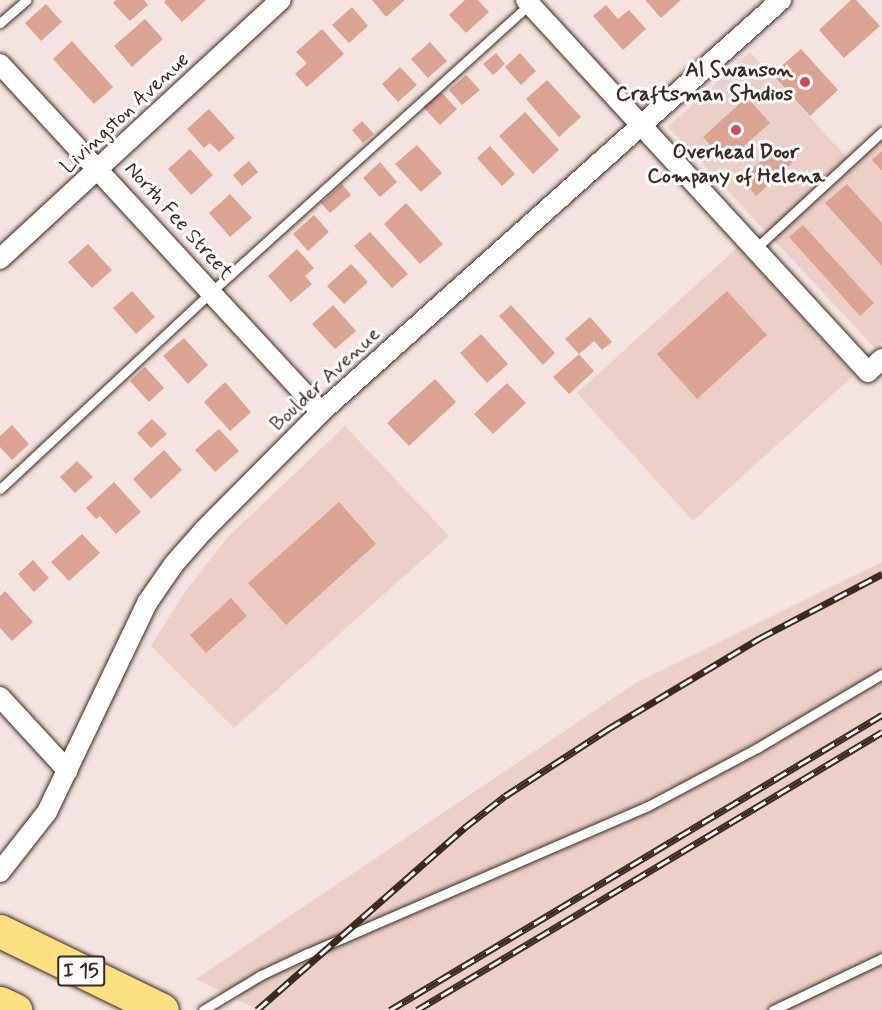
<!DOCTYPE html>
<html>
<head>
<meta charset="utf-8">
<style>
  body { margin:0 }
  #map { position:relative; width:882px; height:1010px; overflow:hidden; background:#f4e3de; font-family:Mynerve,sans-serif }
  div>[style] { position:absolute }
  .built>* { inset:0; background:#ecd0c7 }
  .building>* { inset:0; background:#daa392 }
  .roads { filter:drop-shadow(0 0 2px #3b2a1e) drop-shadow(0 0 2px #3b2a1e) }
  .lane>* { height:9px; margin:-4.5px; padding:0 4.5px; transform-origin:4.5px; border-radius:4.5px; background:#fff }
  .street>* { height:20px; margin:-10px; padding:0 10px; transform-origin:10px; border-radius:10px; background:#fff }
  .highway>* { height:33px; margin:-16.5px; padding:0 16.5px; transform-origin:16.5px; border-radius:16.5px; background:#fce080 }
  .rail>* { height:7px; margin-top:-3.5px; transform-origin:0; background:repeating-linear-gradient(90deg,#fff 0 14px,#3b2a1e 0 28px); box-sizing:border-box; border-block:2px solid #3b2a1e }
  .dots>* { width:16px; height:16px; translate:-50% -50%; box-sizing:border-box; border:3px solid #fff; border-radius:50% }
  span { translate:-50% -50%; white-space:nowrap; text-align:center; line-height:1.15; -webkit-text-stroke:6px #fff; paint-order:stroke }
  .shield-label span { padding:2px 4px; background:#fff; border:2px solid; border-radius:4px; -webkit-text-stroke-width:0 }
  .shield-label { font-size:20px; color:#3b2a1e; font-weight:700 }
  .poi-label { font-size:21px; color:#3b2a1e; font-weight:700 }
  .right { translate:-100% -50%; text-align:right }
  .street-label { font-size:21px; color:#3b2a1e }
</style>
</head>
<body>
<div id="map">
  <div class="built">
    <i style="clip-path:polygon(750px 52px,850px 161px,882px 134px,882px 342px,875px 348px,668px 127px)"></i>
    <i style="clip-path:polygon(738px 247px,854px 375px,693px 521px,577px 393px)"></i>
    <i style="clip-path:polygon(345px 426px,449px 536px,234px 728px,151px 646px,185px 592px,227px 538px)"></i>
    <i style="clip-path:polygon(882px 562px,882px 1010px,258px 1010px,196px 979px,636px 683px)"></i>
  </div>
  <div class="building">
    <i style="clip-path:polygon(116px 0,144px 0,148px 5px,130px 21px,113px 3px)"></i>
    <i style="clip-path:polygon(166px 0,206px 0,182px 22px,164px 2px)"></i>
    <i style="clip-path:polygon(372px 0,405px 0,386px 17px)"></i>
    <i style="clip-path:polygon(465px 0,478px 0,489px 12px,466px 33px,449px 15px)"></i>
    <i style="clip-path:polygon(645px 0,681px 0,661px 18px)"></i>
    <i style="clip-path:polygon(851px 0,856px 0,880px 26px,844px 58px,819px 30px)"></i>
    <i style="clip-path:polygon(46px 4px,62px 22px,41px 41px,25px 23px)"></i>
    <i style="clip-path:polygon(606px 5px,618px 19px,629px 10px,646px 29px,623px 50px,593px 16px)"></i>
    <i style="clip-path:polygon(352px 7px,368px 26px,349px 43px,332px 25px)"></i>
    <i style="clip-path:polygon(145px 19px,163px 39px,132px 67px,114px 46px)"></i>
    <i style="clip-path:polygon(322px 29px,344px 54px,307px 87px,295px 74px,307px 63px,296px 52px)"></i>
    <i style="clip-path:polygon(72px 41px,113px 87px,94px 104px,53px 59px)"></i>
    <i style="clip-path:polygon(430px 42px,447px 61px,428px 78px,411px 59px)"></i>
    <i style="clip-path:polygon(801px 49px,838px 90px,810px 116px,772px 74px)"></i>
    <i style="clip-path:polygon(496px 53px,505px 64px,493px 75px,483px 64px)"></i>
    <i style="clip-path:polygon(520px 53px,536px 71px,521px 85px,505px 67px)"></i>
    <i style="clip-path:polygon(400px 67px,417px 85px,398px 102px,382px 84px)"></i>
    <i style="clip-path:polygon(466px 75px,480px 90px,462px 105px,449px 90px)"></i>
    <i style="clip-path:polygon(547px 80px,581px 117px,559px 137px,526px 99px)"></i>
    <i style="clip-path:polygon(439px 90px,457px 109px,440px 125px,422px 106px)"></i>
    <i style="clip-path:polygon(747px 97px,770px 123px,726px 162px,703px 137px)"></i>
    <i style="clip-path:polygon(209px 109px,235px 138px,219px 152px,210px 143px,204px 148px,187px 129px)"></i>
    <i style="clip-path:polygon(525px 112px,559px 150px,533px 174px,499px 136px)"></i>
    <i style="clip-path:polygon(362px 121px,374px 134px,363px 143px,352px 130px)"></i>
    <i style="clip-path:polygon(417px 145px,442px 173px,421px 192px,395px 164px)"></i>
    <i style="clip-path:polygon(490px 146px,515px 174px,502px 186px,477px 158px)"></i>
    <i style="clip-path:polygon(778px 146px,793px 162px,756px 196px,741px 179px)"></i>
    <i style="clip-path:polygon(190px 149px,213px 175px,191px 195px,168px 169px)"></i>
    <i style="clip-path:polygon(882px 151px,882px 171px,872px 160px)"></i>
    <i style="clip-path:polygon(249px 161px,258px 172px,242px 186px,233px 175px)"></i>
    <i style="clip-path:polygon(380px 162px,397px 182px,380px 197px,363px 178px)"></i>
    <i style="clip-path:polygon(342px 184px,351px 195px,330px 213px,321px 203px)"></i>
    <i style="clip-path:polygon(847px 184px,882px 223px,882px 266px,825px 203px)"></i>
    <i style="clip-path:polygon(230px 194px,252px 218px,230px 237px,209px 213px)"></i>
    <i style="clip-path:polygon(406px 203px,443px 244px,420px 264px,384px 224px)"></i>
    <i style="clip-path:polygon(314px 215px,329px 232px,308px 251px,293px 234px)"></i>
    <i style="clip-path:polygon(803px 225px,874px 303px,860px 316px,789px 237px)"></i>
    <i style="clip-path:polygon(370px 232px,408px 274px,392px 288px,354px 246px)"></i>
    <i style="clip-path:polygon(88px 244px,112px 270px,92px 288px,68px 262px)"></i>
    <i style="clip-path:polygon(297px 249px,314px 268px,305px 276px,312px 284px,291px 302px,268px 276px)"></i>
    <i style="clip-path:polygon(351px 264px,368px 282px,344px 304px,327px 286px)"></i>
    <i style="clip-path:polygon(132px 291px,155px 317px,136px 334px,113px 308px)"></i>
    <i style="clip-path:polygon(727px 291px,767px 335px,697px 399px,657px 354px)"></i>
    <i style="clip-path:polygon(333px 305px,356px 331px,335px 349px,312px 324px)"></i>
    <i style="clip-path:polygon(511px 305px,555px 353px,543px 365px,499px 316px)"></i>
    <i style="clip-path:polygon(590px 317px,612px 342px,602px 350px,594px 341px,579px 354px,565px 339px)"></i>
    <i style="clip-path:polygon(481px 334px,508px 364px,487px 383px,460px 353px)"></i>
    <i style="clip-path:polygon(184px 338px,208px 365px,188px 384px,163px 356px)"></i>
    <i style="clip-path:polygon(579px 354px,594px 371px,569px 394px,553px 377px)"></i>
    <i style="clip-path:polygon(145px 367px,164px 388px,149px 402px,130px 381px)"></i>
    <i style="clip-path:polygon(435px 379px,456px 402px,409px 446px,387px 423px)"></i>
    <i style="clip-path:polygon(225px 382px,251px 412px,230px 431px,204px 402px)"></i>
    <i style="clip-path:polygon(507px 383px,526px 403px,493px 434px,474px 414px)"></i>
    <i style="clip-path:polygon(152px 419px,167px 434px,151px 448px,137px 433px)"></i>
    <i style="clip-path:polygon(12px 425px,29px 444px,12px 460px,0 447px,0 436px)"></i>
    <i style="clip-path:polygon(219px 429px,239px 451px,215px 472px,195px 450px)"></i>
    <i style="clip-path:polygon(164px 450px,182px 470px,151px 499px,133px 479px)"></i>
    <i style="clip-path:polygon(77px 461px,93px 477px,75px 493px,60px 477px)"></i>
    <i style="clip-path:polygon(114px 482px,141px 512px,116px 534px,100px 516px,96px 519px,86px 508px)"></i>
    <i style="clip-path:polygon(339px 502px,376px 544px,286px 625px,248px 583px)"></i>
    <i style="clip-path:polygon(82px 534px,100px 553px,69px 581px,51px 562px)"></i>
    <i style="clip-path:polygon(33px 560px,49px 578px,34px 592px,18px 574px)"></i>
    <i style="clip-path:polygon(5px 591px,33px 622px,12px 641px,0 628px,0 596px)"></i>
    <i style="clip-path:polygon(231px 598px,247px 616px,206px 653px,190px 635px)"></i>
  </div>
  <div class="roads">
    <div class="lane">
      <i style="left:0;top:23px;width:35px;rotate:-41deg"></i>
      <i style="left:755px;top:249px;width:173px;rotate:-42.7deg"></i>
      <i style="left:0;top:489px;width:289px;rotate:-43deg"></i>
      <i style="left:211px;top:292px;width:430px;rotate:-42.1deg"></i>
      <i style="left:203px;top:1010px;width:68px;rotate:-31.1deg"></i>
      <i style="left:261px;top:975px;width:52px;rotate:-25.1deg"></i>
      <i style="left:308px;top:953px;width:370px;rotate:-23.4deg"></i>
      <i style="left:648px;top:806px;width:123px;rotate:-28deg"></i>
      <i style="left:757px;top:748px;width:145px;rotate:-30.6deg"></i>
      <i style="left:773px;top:1010px;width:121px;rotate:-25.5deg"></i>
    </div>
    <div class="street">
      <i style="left:526px;top:0;width:505px;rotate:47.41deg"></i>
      <i style="left:868px;top:372px;width:19px;rotate:-43deg"></i>
      <i style="left:0;top:64px;width:473px;rotate:47.3deg"></i>
      <i style="left:0;top:259px;width:382px;rotate:-42.7deg"></i>
      <i style="left:0;top:697px;width:100px;rotate:47.4deg"></i>
      <i style="left:0;top:872px;width:76px;rotate:-51.9deg"></i>
      <i style="left:47px;top:812px;width:232px;rotate:-64.4deg"></i>
      <i style="left:147px;top:603px;width:47px;rotate:-55.3deg"></i>
      <i style="left:174px;top:564px;width:45px;rotate:-48.6deg"></i>
      <i style="left:204px;top:530px;width:166px;rotate:-45.2deg"></i>
      <i style="left:321px;top:412px;width:618px;rotate:-41.85deg"></i>
    </div>
    <div class="highway">
      <i style="left:0;top:931px;width:180px;rotate:26deg"></i>
      <i style="left:0;top:1003px;width:17px;rotate:25deg"></i>
    </div>
  </div>
  <div class="rail">
    <i style="left:257px;top:1010px;width:276px;rotate:-41.3deg"></i>
    <i style="left:464px;top:828px;width:52px;rotate:-38deg"></i>
    <i style="left:505px;top:796px;width:123px;rotate:-33deg"></i>
    <i style="left:608px;top:729px;width:177px;rotate:-30.9deg"></i>
    <i style="left:760px;top:638px;width:138px;rotate:-27.7deg"></i>
    <i style="left:390px;top:1010px;width:574px;rotate:-30.95deg"></i>
    <i style="left:417px;top:1010px;width:542px;rotate:-30.87deg"></i>
  </div>
  <div class="dots">
    <i style="left:805px;top:82px;background:#d1495b"></i>
    <i style="left:736px;top:130px;background:#d1495b"></i>
  </div>
  <div class="shield-label">
    <span style="left:81px;top:971px">I 15</span>
  </div>
  <div class="poi-label">
    <span class="right" style="left:793px;top:82px">Al Swanson<br>Craftsman Studios</span>
    <span style="left:736px;top:164px">Overhead Door<br>Company of Helena</span>
  </div>
  <div class="street-label">
    <span style="left:125px;top:113px;rotate:-43deg">Livingston Avenue</span>
    <span style="left:179px;top:221px;rotate:48deg">North Fee Street</span>
    <span style="left:325px;top:379px;rotate:-43deg">Boulder Avenue</span>
  </div>
</div>
</body>
</html>
